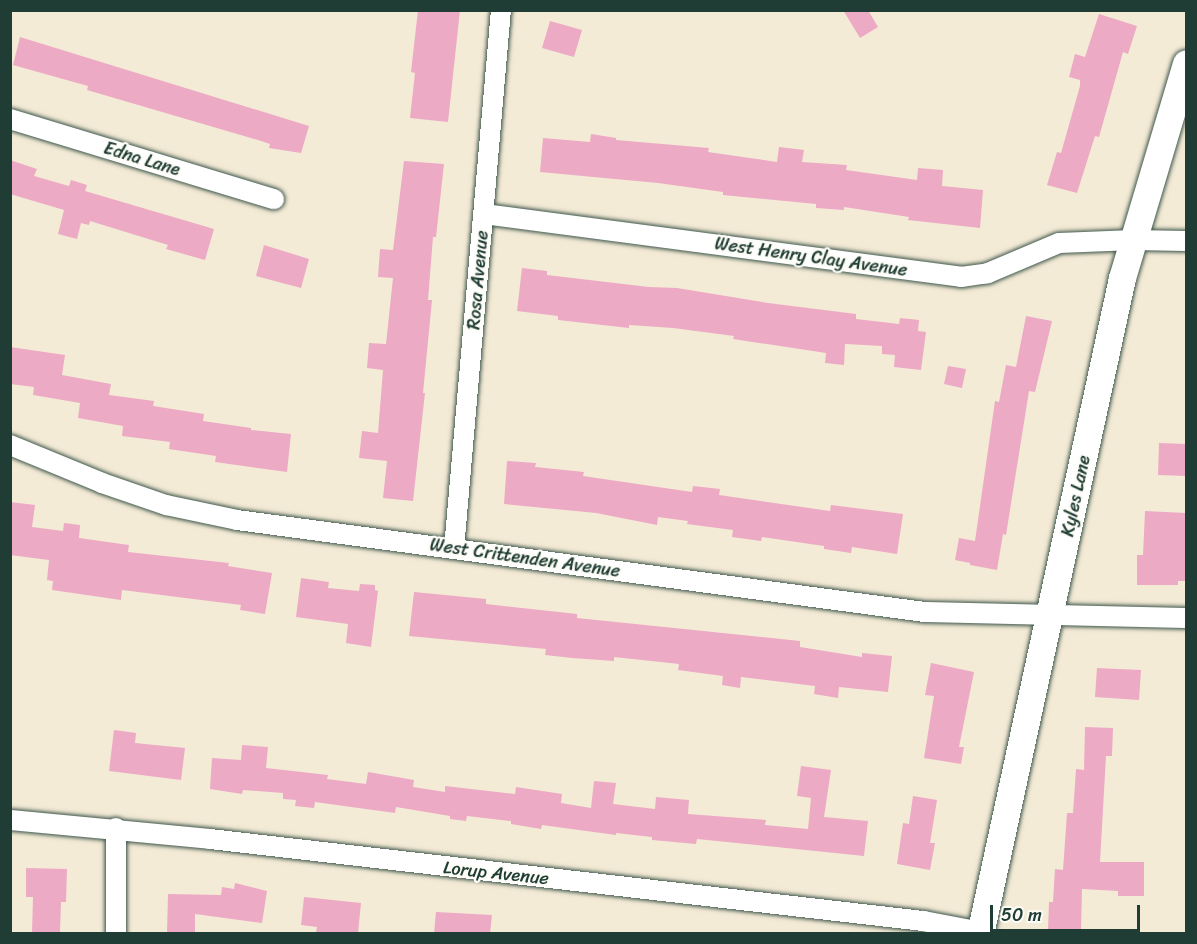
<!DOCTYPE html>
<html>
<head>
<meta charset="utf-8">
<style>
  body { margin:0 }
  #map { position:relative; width:1197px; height:944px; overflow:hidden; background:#f4ebd6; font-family:Sriracha,sans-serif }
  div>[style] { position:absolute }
  .building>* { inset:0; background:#ecaac5 }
  .roads { filter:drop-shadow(0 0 2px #3f574c) drop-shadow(0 0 2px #3f574c) }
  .street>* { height:20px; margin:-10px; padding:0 10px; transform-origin:10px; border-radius:10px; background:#fff }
  .secondary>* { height:27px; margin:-13.5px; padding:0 13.5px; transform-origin:13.5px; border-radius:13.5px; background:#fff }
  span { translate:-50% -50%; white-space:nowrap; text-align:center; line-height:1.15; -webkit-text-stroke:4.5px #fdfcf7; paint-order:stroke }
  .street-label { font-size:18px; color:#1f3d34 }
  .frame { position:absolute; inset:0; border:12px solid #1f3d34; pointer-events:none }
  .scale { position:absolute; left:990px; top:905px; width:150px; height:27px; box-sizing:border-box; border:3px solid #1f3d34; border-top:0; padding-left:8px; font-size:18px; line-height:21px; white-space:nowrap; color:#1f3d34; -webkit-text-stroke:4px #fdfcf7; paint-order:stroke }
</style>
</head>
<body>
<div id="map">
  <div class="building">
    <i style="clip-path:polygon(418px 10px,460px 10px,448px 122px,410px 118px,415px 73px,411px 72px)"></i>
    <i style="clip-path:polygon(843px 10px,868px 10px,878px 27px,860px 38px)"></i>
    <i style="clip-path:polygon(1099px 14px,1137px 26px,1128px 54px,1123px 52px,1099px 137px,1095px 136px,1077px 193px,1047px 185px,1057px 152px,1061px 153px,1080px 86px,1080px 80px,1069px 77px,1075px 54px,1085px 57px)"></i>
    <i style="clip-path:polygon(550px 21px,582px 30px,574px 57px,542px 48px)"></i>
    <i style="clip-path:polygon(20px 37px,309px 126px,301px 153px,269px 148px,270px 144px,258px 140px,87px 90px,88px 86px,13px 65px)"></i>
    <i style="clip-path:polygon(591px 134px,616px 138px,616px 140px,709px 148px,708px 152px,777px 162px,779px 147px,804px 150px,802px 162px,847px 165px,846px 170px,917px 180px,918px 168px,943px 170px,942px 186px,983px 190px,980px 228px,908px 220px,909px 217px,844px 207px,844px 210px,816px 208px,816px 204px,723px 195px,723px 192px,658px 183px,540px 172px,543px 138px,590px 142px)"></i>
    <i style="clip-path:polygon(10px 160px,37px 169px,34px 176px,69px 186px,71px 180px,87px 185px,85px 191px,214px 229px,205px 260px,166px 249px,168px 245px,90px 221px,89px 225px,81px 223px,77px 239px,58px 234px,64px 210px,10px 194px)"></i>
    <i style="clip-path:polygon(404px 161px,444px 164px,436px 237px,433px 237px,428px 300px,432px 300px,423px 393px,425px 393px,413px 501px,383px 498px,387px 461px,359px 458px,362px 431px,378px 433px,383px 370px,367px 368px,369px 343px,386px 344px,393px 278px,378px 277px,380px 249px,393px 250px)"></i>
    <i style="clip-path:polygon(264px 245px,309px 259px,301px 288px,256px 276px)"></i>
    <i style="clip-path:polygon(522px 268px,547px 271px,547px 275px,649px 287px,677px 288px,768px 303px,856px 314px,856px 319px,899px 324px,900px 318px,919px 320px,918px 331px,926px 332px,921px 370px,894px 367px,895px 355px,882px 354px,882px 346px,845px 344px,844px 365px,825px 363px,826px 353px,733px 339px,734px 336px,673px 328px,629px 325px,629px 328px,558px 320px,558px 316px,517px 311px)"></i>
    <i style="clip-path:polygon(1026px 316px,1052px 321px,1035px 392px,1029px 391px,1006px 535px,1003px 534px,997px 570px,970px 565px,970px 563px,955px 560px,959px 538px,975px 541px,995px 401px,999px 402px,1006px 365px,1016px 367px)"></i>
    <i style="clip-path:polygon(10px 347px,65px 355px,62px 375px,111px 384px,109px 395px,154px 401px,153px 406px,204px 414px,203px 421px,251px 428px,251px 430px,291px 434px,287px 472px,215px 462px,216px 456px,169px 449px,170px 442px,122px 436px,123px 426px,78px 418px,80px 403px,33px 395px,34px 387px,10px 384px)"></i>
    <i style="clip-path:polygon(948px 366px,966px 369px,962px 388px,944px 384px)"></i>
    <i style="clip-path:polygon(1159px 443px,1186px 444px,1186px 476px,1158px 475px)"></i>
    <i style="clip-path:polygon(507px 461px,536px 463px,535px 467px,584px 472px,583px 476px,692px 492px,693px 486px,720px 489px,719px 495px,830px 511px,831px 505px,903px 514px,897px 554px,852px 547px,851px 553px,824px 549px,824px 546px,762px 537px,761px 541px,732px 537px,733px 530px,687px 524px,688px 521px,658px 517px,657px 525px,596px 513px,504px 504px)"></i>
    <i style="clip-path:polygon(10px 502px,35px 505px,32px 527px,63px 531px,64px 523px,80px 525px,79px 538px,129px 545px,128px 552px,229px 563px,228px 566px,272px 573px,265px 614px,240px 610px,241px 605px,122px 590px,121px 600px,52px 590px,53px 581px,47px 580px,49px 560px,10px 555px)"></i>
    <i style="clip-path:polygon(1145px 511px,1186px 513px,1186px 581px,1178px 581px,1178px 585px,1137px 585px,1137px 555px,1143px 555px)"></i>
    <i style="clip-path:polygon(301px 578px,329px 582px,328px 588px,359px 591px,360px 584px,375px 585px,375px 590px,378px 591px,371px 647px,346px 643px,348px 624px,296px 617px)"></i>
    <i style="clip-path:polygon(414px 592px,486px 599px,486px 604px,577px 614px,577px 618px,800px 641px,800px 647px,862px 657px,862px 653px,892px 656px,888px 692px,839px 687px,838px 698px,814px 694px,815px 686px,741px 677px,740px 688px,722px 685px,723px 676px,678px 670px,679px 664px,614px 657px,614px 661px,572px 658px,545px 655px,546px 649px,409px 636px)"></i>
    <i style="clip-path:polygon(931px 663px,974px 672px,959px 747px,964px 747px,961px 764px,924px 758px,934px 696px,925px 695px)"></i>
    <i style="clip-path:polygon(1097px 668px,1141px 670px,1139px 700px,1095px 697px)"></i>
    <i style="clip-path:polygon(1085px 727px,1113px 728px,1112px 756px,1106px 756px,1100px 862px,1144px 862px,1144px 896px,1118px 896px,1118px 891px,1082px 889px,1081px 931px,1048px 930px,1049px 902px,1053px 902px,1055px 869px,1063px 870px,1067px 813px,1073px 813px,1076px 769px,1084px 770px)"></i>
    <i style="clip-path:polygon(114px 730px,136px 733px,135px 743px,185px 748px,181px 780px,109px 771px)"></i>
    <i style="clip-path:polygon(242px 745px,268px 747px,266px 768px,328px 775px,327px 779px,366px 784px,368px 772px,414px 780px,413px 787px,445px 792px,445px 786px,515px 794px,516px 787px,562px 794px,561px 803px,591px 808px,594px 781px,616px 783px,613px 804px,655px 809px,656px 797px,689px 800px,688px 814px,766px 820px,765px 825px,808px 829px,811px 798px,797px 796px,801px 766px,831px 770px,824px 817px,868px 821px,864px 856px,697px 839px,696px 844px,652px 840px,652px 837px,616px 833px,616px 835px,542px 825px,541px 829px,511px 824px,511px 821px,467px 816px,466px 821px,450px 819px,450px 816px,396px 807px,395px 813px,315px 802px,314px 808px,295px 806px,296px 800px,283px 799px,283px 793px,243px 790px,242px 794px,210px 789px,212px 758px,241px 760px)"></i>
    <i style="clip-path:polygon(913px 796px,937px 800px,930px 843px,935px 843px,930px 870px,897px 864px,903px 823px,909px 824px)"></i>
    <i style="clip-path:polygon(26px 868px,67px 869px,66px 902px,61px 902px,60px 933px,32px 933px,33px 897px,26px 897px)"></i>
    <i style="clip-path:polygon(235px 883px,267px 891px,262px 923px,195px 914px,195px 933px,167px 933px,168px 894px,221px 895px,222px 887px,234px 889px)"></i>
    <i style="clip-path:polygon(304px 897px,361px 903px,358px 933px,316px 933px,317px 927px,301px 925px)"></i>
    <i style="clip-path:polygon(436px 912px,492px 915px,490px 933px,434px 933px)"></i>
  </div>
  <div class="roads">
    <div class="street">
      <i style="left:10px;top:119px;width:276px;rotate:16.9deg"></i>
      <i style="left:484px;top:214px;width:481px;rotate:7.5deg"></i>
      <i style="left:961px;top:277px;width:27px;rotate:-8deg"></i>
      <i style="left:988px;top:273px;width:77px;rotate:-22.9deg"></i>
      <i style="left:1059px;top:243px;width:75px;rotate:-2.3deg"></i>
      <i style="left:1134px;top:240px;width:52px;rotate:1.1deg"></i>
      <i style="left:10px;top:445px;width:100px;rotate:22.4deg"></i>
      <i style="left:102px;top:483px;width:68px;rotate:19deg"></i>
      <i style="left:166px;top:505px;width:73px;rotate:11.9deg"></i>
      <i style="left:237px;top:520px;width:694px;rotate:7.62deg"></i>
      <i style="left:925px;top:612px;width:261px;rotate:1.3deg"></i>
      <i style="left:454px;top:549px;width:541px;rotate:-85.02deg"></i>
      <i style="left:10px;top:820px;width:201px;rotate:5.4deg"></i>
      <i style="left:210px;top:839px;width:718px;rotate:6.56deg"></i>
      <i style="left:923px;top:921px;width:59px;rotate:10.7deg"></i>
      <i style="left:116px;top:828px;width:106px;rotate:90deg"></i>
    </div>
    <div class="secondary">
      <i style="left:980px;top:934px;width:671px;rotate:-77.79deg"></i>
      <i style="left:1122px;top:278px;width:224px;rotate:-73.4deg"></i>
    </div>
  </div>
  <div class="street-label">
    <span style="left:142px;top:159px;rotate:17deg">Edna Lane</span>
    <span style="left:811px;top:257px;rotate:8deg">West Henry Clay Avenue</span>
    <span style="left:478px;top:280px;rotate:-85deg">Rosa Avenue</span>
    <span style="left:1076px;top:496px;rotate:-78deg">Kyles Lane</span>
    <span style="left:525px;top:558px;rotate:8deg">West Crittenden Avenue</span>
    <span style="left:496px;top:873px;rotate:6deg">Lorup Avenue</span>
  </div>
  <div class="frame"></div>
  <div class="scale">50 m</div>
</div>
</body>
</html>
